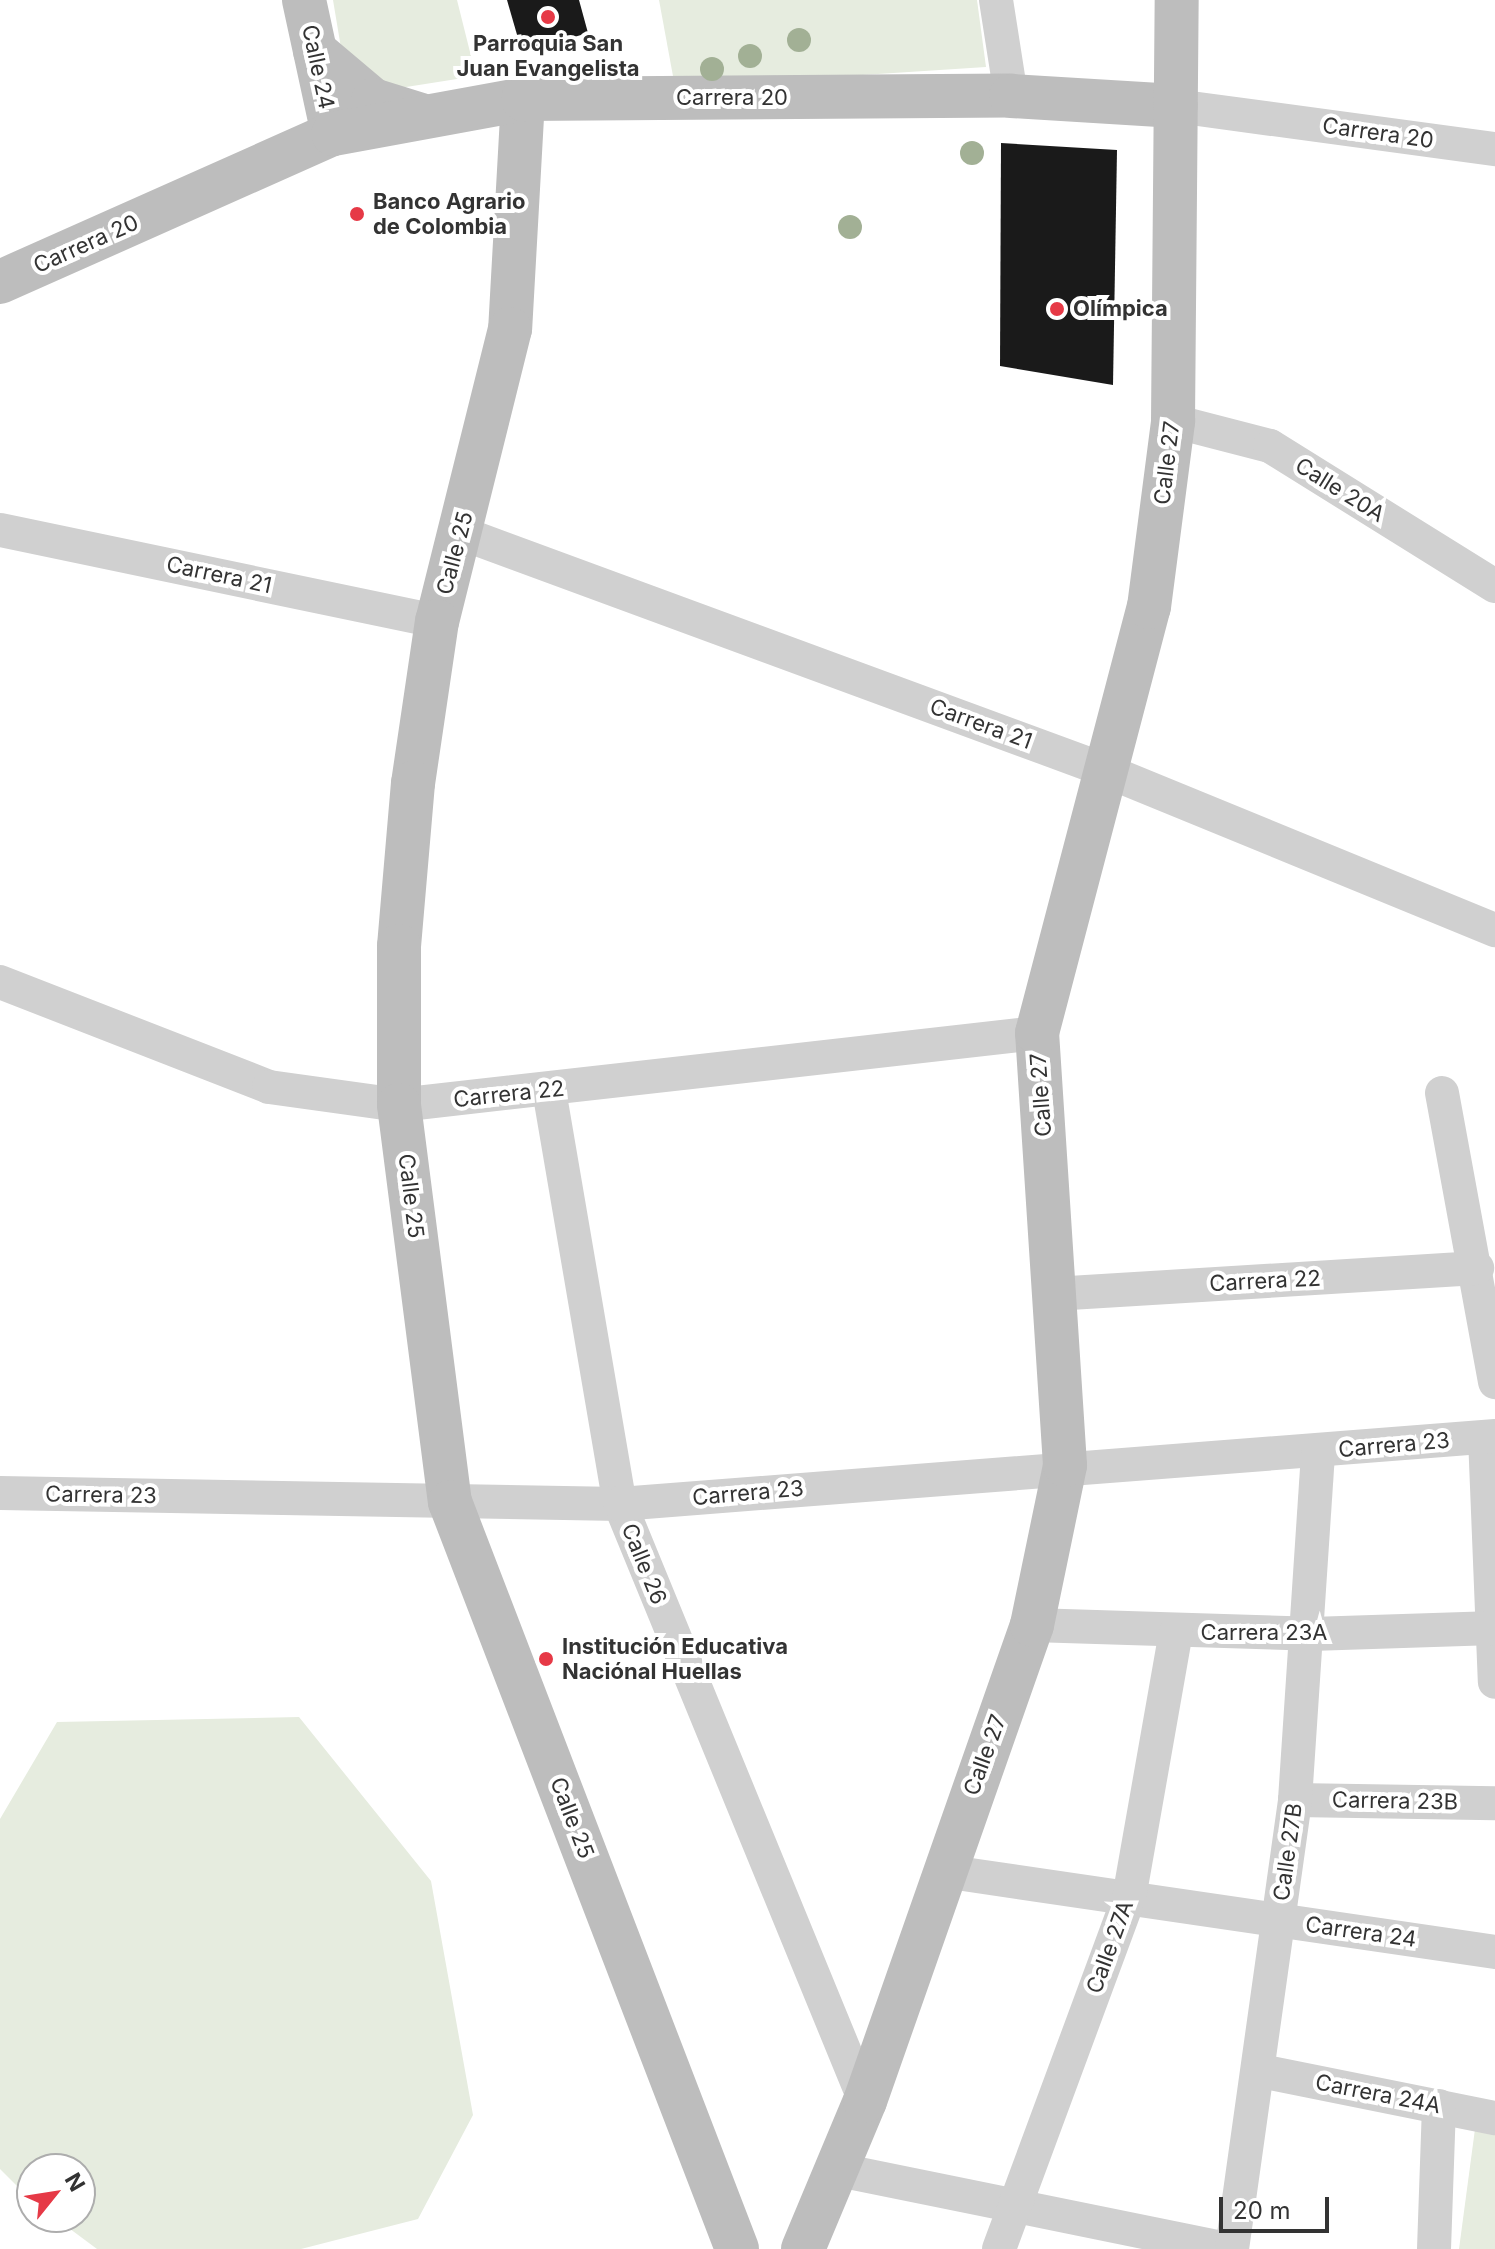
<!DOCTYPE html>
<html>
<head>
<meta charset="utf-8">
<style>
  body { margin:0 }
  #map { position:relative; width:1495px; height:2249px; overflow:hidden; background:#fff; font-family:Inter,sans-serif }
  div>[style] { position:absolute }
  .green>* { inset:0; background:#e6ecdf }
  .building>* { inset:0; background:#1a1a1a }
  .street>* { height:34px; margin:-17px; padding:0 17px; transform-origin:17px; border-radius:17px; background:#d0d0d0 }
  .secondary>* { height:44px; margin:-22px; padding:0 22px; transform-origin:22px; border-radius:22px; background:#bdbdbd }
  .trees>* { width:24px; height:24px; margin:-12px; border-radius:50%; background:#a2b095 }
  .dots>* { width:22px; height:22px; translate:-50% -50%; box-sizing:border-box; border:4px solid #fff; border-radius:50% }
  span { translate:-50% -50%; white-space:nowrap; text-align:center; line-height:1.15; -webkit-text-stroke:8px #fff; paint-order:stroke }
  .poi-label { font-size:22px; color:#333; font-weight:700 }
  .left { translate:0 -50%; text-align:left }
  .street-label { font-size:22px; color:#333 }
  .north { position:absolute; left:16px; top:2153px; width:80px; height:80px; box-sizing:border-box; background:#fff; border:2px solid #adadad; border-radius:50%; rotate:60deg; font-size:22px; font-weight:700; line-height:32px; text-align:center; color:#333 }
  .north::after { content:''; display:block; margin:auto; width:28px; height:36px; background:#e63946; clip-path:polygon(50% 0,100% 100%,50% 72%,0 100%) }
  .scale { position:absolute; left:1219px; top:2197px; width:110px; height:36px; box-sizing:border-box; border:4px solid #333; border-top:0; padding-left:10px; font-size:24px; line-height:28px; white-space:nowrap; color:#333; -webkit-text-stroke:6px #fff; paint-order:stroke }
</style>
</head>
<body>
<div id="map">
  <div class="green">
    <i style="clip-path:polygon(333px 0,457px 0,476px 76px,349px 96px)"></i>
    <i style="clip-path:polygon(659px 0,977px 0,986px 67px,675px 87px)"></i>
    <i style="clip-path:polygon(299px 1717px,431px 1881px,473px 2115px,418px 2219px,301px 2249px,97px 2249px,54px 2217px,80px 2217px,80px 2169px,32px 2169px,32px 2201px,0 2169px,0 1819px,57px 1722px)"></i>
    <i style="clip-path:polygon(1477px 2114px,1495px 2116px,1495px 2249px,1459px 2249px)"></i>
  </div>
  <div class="building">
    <i style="clip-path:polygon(507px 0,579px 0,588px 33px,522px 52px)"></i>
    <i style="clip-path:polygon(1001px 143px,1117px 150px,1113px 385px,1000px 366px)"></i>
  </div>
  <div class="street">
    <i style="left:996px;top:0;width:97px;rotate:81.1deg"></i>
    <i style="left:1176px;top:106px;width:322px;rotate:7.7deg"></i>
    <i style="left:1173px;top:421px;width:100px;rotate:14.5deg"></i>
    <i style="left:1270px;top:446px;width:265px;rotate:31.9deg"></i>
    <i style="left:0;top:530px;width:446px;rotate:11.8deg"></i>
    <i style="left:461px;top:533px;width:683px;rotate:20.21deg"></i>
    <i style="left:1102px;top:769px;width:425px;rotate:22.3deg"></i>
    <i style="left:0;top:982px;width:289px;rotate:21.3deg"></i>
    <i style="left:269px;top:1087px;width:131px;rotate:7.9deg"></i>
    <i style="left:399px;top:1105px;width:642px;rotate:-6.44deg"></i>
    <i style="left:549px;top:1090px;width:420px;rotate:80.3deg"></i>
    <i style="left:620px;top:1504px;width:645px;rotate:67.69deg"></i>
    <i style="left:1442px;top:1093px;width:294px;rotate:79.6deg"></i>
    <i style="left:1053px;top:1294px;width:425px;rotate:-3.5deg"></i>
    <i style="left:1485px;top:1437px;width:245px;rotate:87.7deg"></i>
    <i style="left:0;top:1493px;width:620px;rotate:1.02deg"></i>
    <i style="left:620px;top:1504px;width:878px;rotate:-4.44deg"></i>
    <i style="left:1032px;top:1625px;width:279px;rotate:1.8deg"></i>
    <i style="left:1311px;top:1634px;width:184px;rotate:-1.9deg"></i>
    <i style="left:1295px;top:1800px;width:200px;rotate:0.9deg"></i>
    <i style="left:943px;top:1871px;width:558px;rotate:8.35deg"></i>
    <i style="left:1261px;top:2071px;width:239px;rotate:11.4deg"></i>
    <i style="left:839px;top:2170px;width:398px;rotate:11.5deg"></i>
    <i style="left:999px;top:2249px;width:374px;rotate:-69.7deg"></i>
    <i style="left:1129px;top:1898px;width:270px;rotate:-80deg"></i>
    <i style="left:1232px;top:2249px;width:453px;rotate:-82deg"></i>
    <i style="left:1295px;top:1800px;width:349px;rotate:-86.2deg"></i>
    <i style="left:1434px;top:2249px;width:143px;rotate:-88deg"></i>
  </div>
  <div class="secondary">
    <i style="left:304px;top:0;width:137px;rotate:77.8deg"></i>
    <i style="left:315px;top:51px;width:76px;rotate:40.2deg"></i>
    <i style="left:373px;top:100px;width:53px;rotate:17.4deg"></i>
    <i style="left:523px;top:99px;width:230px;rotate:93.2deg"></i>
    <i style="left:510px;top:329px;width:301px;rotate:104deg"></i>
    <i style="left:437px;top:621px;width:164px;rotate:98.4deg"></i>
    <i style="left:413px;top:783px;width:164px;rotate:94.9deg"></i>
    <i style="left:399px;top:946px;width:159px;rotate:90deg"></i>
    <i style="left:399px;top:1105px;width:400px;rotate:82.7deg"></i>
    <i style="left:450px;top:1502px;width:800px;rotate:68.98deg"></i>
    <i style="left:0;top:282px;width:364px;rotate:-24deg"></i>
    <i style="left:333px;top:134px;width:193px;rotate:-10.4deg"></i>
    <i style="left:523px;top:99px;width:488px;rotate:-0.4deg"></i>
    <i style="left:1011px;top:96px;width:165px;rotate:3.5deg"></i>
    <i style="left:803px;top:2249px;width:160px;rotate:-67.3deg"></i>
    <i style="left:865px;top:2101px;width:504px;rotate:-70.67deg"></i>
    <i style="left:1032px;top:1625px;width:163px;rotate:-78.3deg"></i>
    <i style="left:1065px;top:1465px;width:433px;rotate:-93.7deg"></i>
    <i style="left:1037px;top:1033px;width:440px;rotate:-75.3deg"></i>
    <i style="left:1149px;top:607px;width:188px;rotate:-82.6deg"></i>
    <i style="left:1173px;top:421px;width:421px;rotate:-89.5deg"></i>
  </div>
  <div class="trees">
    <i style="left:799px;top:40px"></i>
    <i style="left:750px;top:56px"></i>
    <i style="left:712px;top:69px"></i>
    <i style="left:972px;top:153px"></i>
    <i style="left:850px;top:227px"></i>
  </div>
  <div class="dots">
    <i style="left:548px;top:17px;background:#e63946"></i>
    <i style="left:357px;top:214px;background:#e63946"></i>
    <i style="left:1057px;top:309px;background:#e63946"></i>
    <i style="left:546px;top:1659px;background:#e63946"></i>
  </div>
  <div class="poi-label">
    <span style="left:548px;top:56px">Parroquia San<br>Juan Evangelista</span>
    <span class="left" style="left:373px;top:214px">Banco Agrario<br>de Colombia</span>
    <span class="left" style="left:1073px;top:309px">Olímpica</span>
    <span class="left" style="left:562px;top:1659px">Institución Educativa<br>Naciónal Huellas</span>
  </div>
  <div class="street-label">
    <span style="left:318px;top:67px;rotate:78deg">Calle 24</span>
    <span style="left:732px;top:98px">Carrera 20</span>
    <span style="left:1378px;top:133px;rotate:8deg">Carrera 20</span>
    <span style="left:86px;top:244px;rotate:-24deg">Carrera 20</span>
    <span style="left:1167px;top:463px;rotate:-83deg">Calle 27</span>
    <span style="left:1340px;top:490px;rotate:32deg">Calle 20A</span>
    <span style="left:455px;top:553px;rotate:-75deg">Calle 25</span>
    <span style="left:219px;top:575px;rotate:12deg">Carrera 21</span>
    <span style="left:981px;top:724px;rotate:20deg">Carrera 21</span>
    <span style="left:509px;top:1094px;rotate:-6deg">Carrera 22</span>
    <span style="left:1041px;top:1095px;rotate:-94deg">Calle 27</span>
    <span style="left:411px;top:1196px;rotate:83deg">Calle 25</span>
    <span style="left:1265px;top:1281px;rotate:-3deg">Carrera 22</span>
    <span style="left:1394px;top:1445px;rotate:-5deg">Carrera 23</span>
    <span style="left:748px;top:1493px;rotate:-5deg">Carrera 23</span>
    <span style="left:101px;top:1495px;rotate:1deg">Carrera 23</span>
    <span style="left:644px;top:1564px;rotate:68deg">Calle 26</span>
    <span style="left:1264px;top:1633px">Carrera 23A</span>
    <span style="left:985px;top:1755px;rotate:-70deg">Calle 27</span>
    <span style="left:1395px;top:1801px;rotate:1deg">Carrera 23B</span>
    <span style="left:572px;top:1818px;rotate:69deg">Calle 25</span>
    <span style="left:1288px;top:1852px;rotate:-82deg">Calle 27B</span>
    <span style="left:1361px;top:1932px;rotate:8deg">Carrera 24</span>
    <span style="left:1110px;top:1947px;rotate:-70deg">Calle 27A</span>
    <span style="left:1378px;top:2094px;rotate:11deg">Carrera 24A</span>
  </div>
  <div class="north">N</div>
  <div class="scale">20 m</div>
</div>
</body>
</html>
